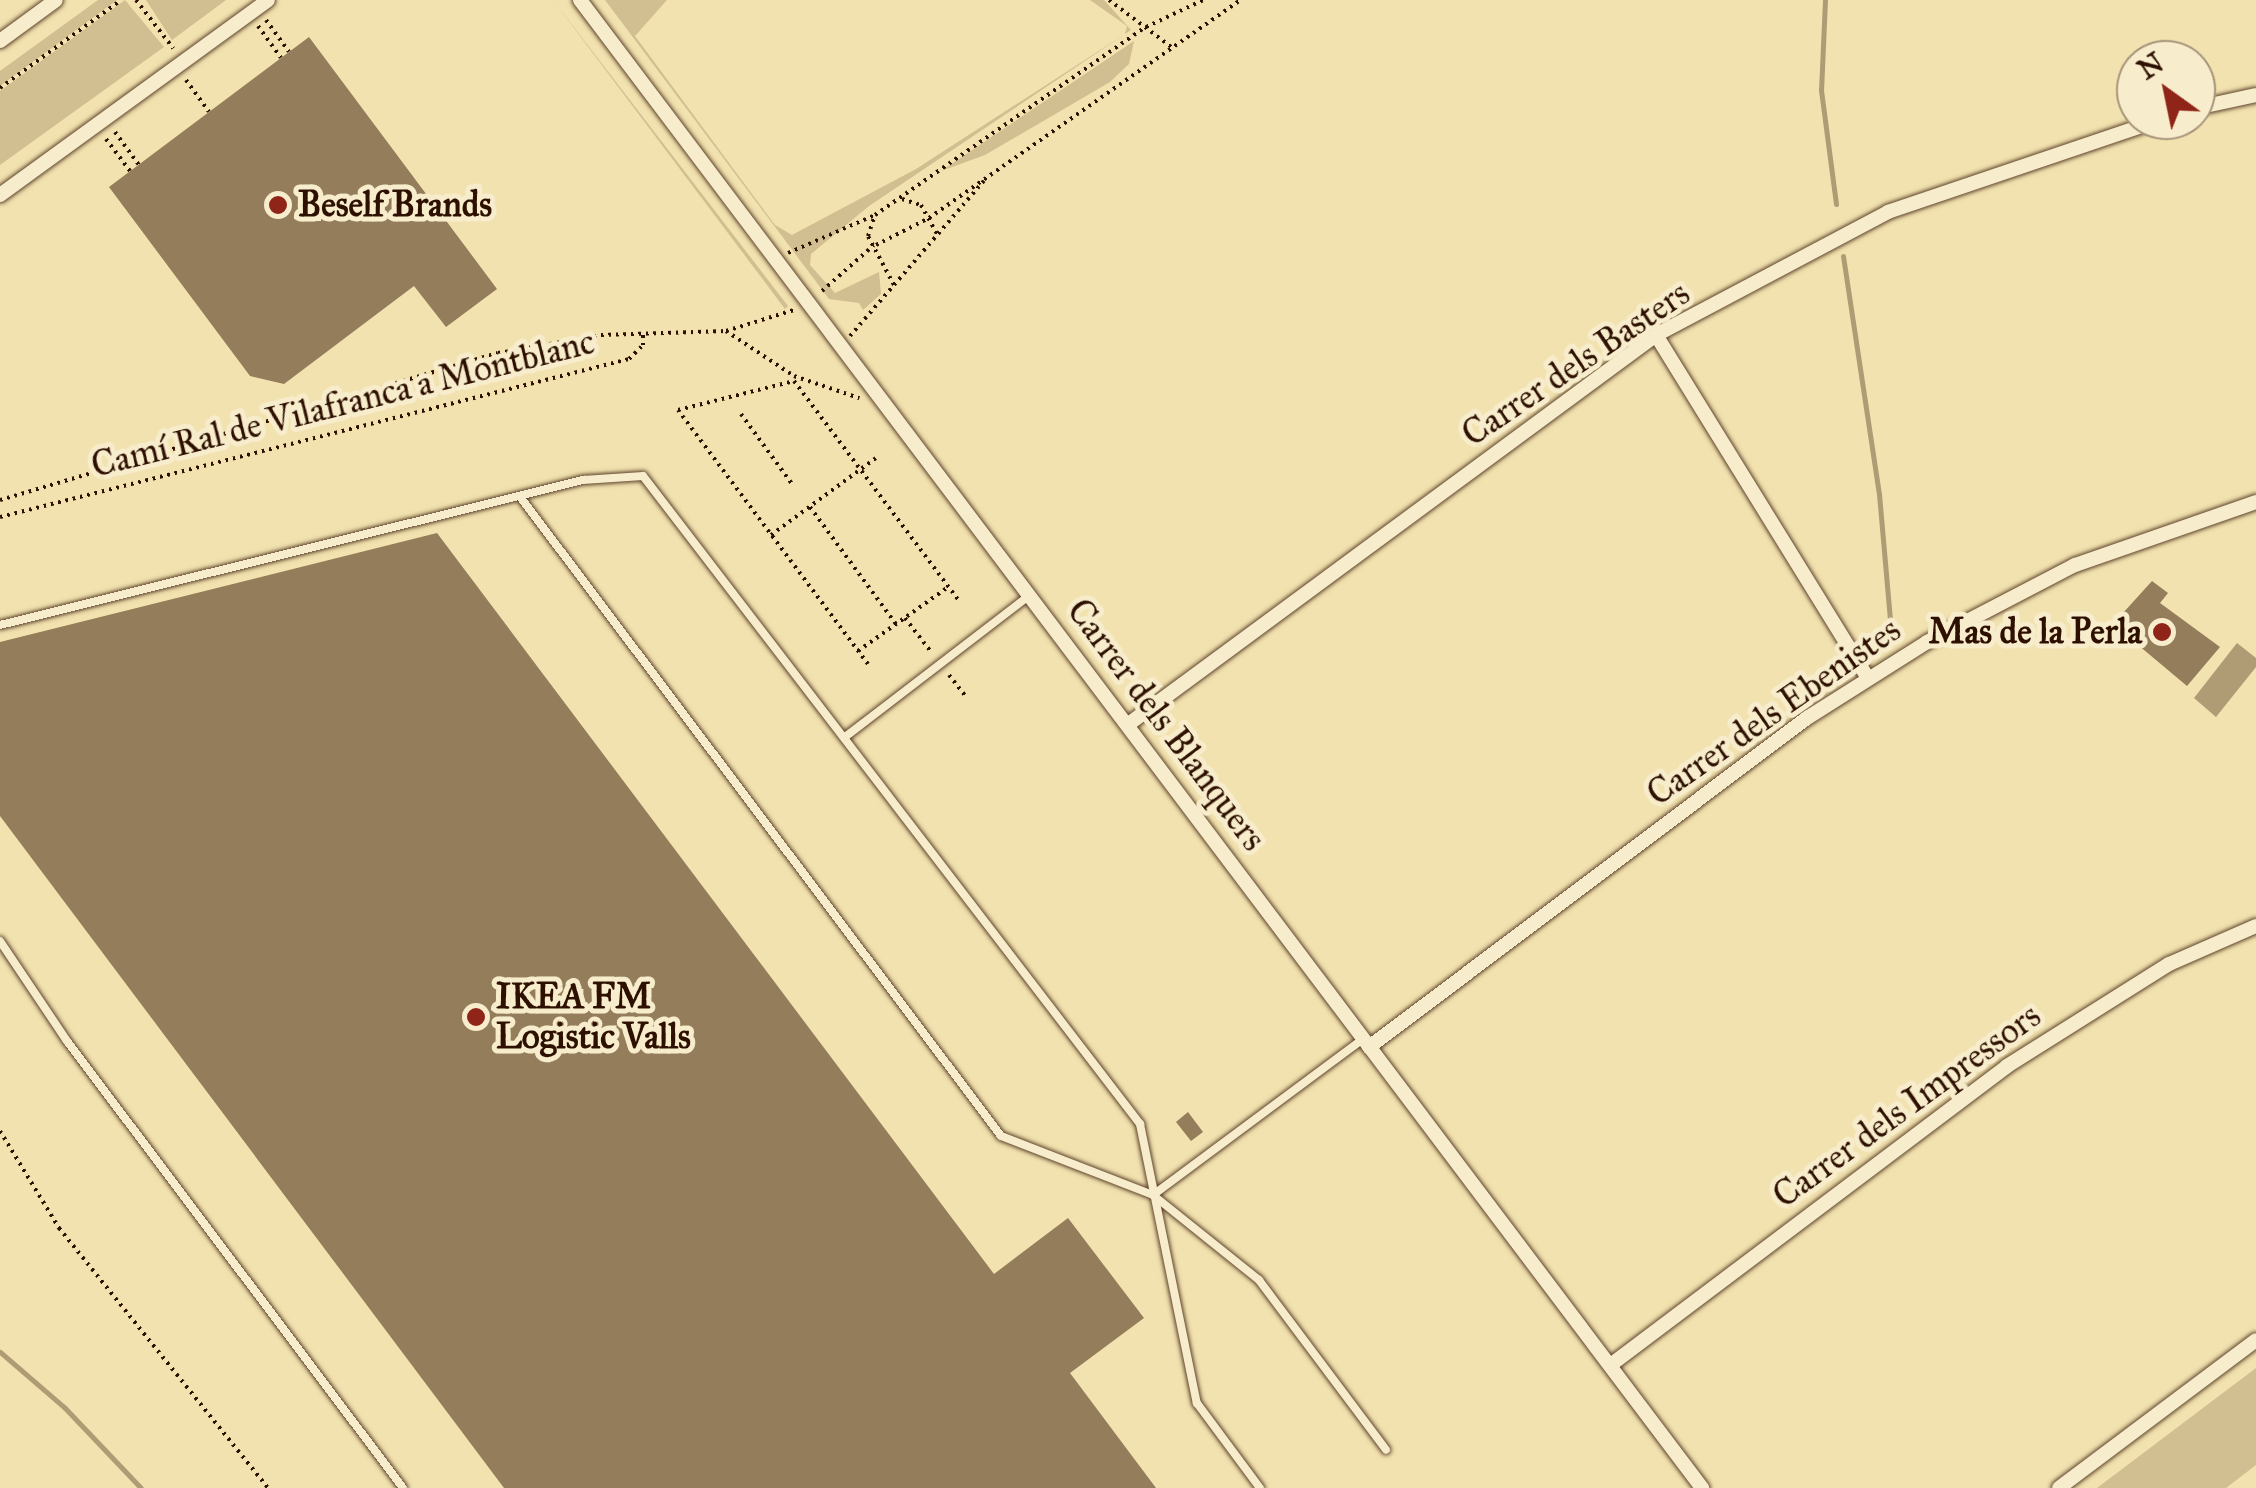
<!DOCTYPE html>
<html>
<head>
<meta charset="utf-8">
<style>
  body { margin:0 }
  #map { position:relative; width:2256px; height:1488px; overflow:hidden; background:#f2e2af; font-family:"IM FELL Great Primer",serif }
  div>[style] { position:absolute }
  .green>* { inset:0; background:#d1be91 }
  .water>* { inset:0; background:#af9b74 }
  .stream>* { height:5px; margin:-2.5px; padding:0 2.5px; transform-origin:2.5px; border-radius:2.5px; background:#af9b74 }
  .building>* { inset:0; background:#937d5b }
  .path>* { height:4px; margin-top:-2px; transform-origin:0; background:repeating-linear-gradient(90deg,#2d1000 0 2.5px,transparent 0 7.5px) }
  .roads { filter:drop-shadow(0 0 2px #5e442c) drop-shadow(0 0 2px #5e442c) }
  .service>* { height:8px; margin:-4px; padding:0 4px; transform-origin:4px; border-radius:4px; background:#f7eccb }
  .minor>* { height:14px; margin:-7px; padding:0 7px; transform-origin:7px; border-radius:7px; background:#f7eccb }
  .dots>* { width:28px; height:28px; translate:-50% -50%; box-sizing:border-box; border:5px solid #f7eccb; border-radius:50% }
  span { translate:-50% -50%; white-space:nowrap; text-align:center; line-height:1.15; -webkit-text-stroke:10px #f7eccb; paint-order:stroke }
  .poi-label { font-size:35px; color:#2d1000; font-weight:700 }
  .left { translate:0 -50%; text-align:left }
  .right { translate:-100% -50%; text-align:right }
  .street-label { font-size:35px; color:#2d1000 }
  .north { position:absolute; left:2116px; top:40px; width:100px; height:100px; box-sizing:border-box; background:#f7eccb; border:2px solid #a6947a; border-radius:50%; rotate:327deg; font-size:28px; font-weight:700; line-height:40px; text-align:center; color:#2d1000 }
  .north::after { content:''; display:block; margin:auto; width:35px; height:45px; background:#8f2418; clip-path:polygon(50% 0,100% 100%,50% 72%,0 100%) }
</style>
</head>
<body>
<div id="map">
  <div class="green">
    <i style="clip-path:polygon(98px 0,117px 0,0 86px,0 71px)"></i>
    <i style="clip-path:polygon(125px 0,164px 47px,0 165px,0 91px)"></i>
    <i style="clip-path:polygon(146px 0,226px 0,172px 40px)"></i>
    <i style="clip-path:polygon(553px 0,788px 306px,785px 309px)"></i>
    <i style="clip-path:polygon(605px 0,667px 0,635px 36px,775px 225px,792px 235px,916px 169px,1125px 34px,1127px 26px,1090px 0,1104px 0,1131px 30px,869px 206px,811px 254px,810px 265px,835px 293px,879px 272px,881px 294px,863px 310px,859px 303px,829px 299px)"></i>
    <i style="clip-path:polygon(1134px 41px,1129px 64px,1110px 82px,985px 155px,941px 171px)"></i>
    <i style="clip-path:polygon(2256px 1368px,2256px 1465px,2226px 1488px,2097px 1488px)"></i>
  </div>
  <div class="water">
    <i style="clip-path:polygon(2237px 643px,2256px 658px,2256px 667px,2216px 717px,2194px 698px)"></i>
  </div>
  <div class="stream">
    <i style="left:1825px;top:0;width:90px;rotate:92.5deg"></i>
    <i style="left:1821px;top:90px;width:115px;rotate:82.5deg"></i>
    <i style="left:1843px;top:256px;width:241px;rotate:81.4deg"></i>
    <i style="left:1879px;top:494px;width:126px;rotate:85deg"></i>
    <i style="left:0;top:1352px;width:86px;rotate:40.7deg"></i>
    <i style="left:65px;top:1408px;width:110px;rotate:46.5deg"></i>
  </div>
  <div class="building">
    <i style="clip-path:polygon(309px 37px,497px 289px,446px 327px,414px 286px,284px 384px,250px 376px,109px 187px)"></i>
    <i style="clip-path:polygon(437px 533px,994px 1274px,1068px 1218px,1144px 1318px,1070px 1373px,1156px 1488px,504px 1488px,0 816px,0 642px)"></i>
    <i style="clip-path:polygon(2152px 581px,2168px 593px,2160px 603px,2220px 647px,2187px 686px,2113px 624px)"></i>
    <i style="clip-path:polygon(1188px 1112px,1203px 1132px,1191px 1141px,1176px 1122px)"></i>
  </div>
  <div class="path">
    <i style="left:136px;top:0;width:61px;rotate:52.4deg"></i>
    <i style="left:1109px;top:0;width:81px;rotate:37deg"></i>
    <i style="left:266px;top:20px;width:39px;rotate:54deg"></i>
    <i style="left:258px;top:26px;width:39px;rotate:54deg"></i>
    <i style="left:186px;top:80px;width:39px;rotate:54deg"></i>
    <i style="left:0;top:88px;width:150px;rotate:-36deg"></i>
    <i style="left:115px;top:132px;width:41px;rotate:54deg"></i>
    <i style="left:106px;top:139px;width:40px;rotate:53deg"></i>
    <i style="left:902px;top:199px;width:20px;rotate:18deg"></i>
    <i style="left:921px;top:205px;width:35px;rotate:61deg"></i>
    <i style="left:876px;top:245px;width:59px;rotate:-27deg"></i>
    <i style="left:929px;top:218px;width:380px;rotate:-35deg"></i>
    <i style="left:788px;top:253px;width:95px;rotate:-23.6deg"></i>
    <i style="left:894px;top:285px;width:55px;rotate:-118deg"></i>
    <i style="left:868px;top:236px;width:22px;rotate:-72deg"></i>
    <i style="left:875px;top:215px;width:330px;rotate:-34.8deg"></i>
    <i style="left:1146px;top:27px;width:63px;rotate:-25.3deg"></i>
    <i style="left:822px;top:291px;width:69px;rotate:-41.5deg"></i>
    <i style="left:726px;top:331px;width:82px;rotate:33.5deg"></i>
    <i style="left:794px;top:376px;width:69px;rotate:18.7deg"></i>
    <i style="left:850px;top:336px;width:205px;rotate:-49.2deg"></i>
    <i style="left:741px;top:414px;width:87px;rotate:53.9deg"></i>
    <i style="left:0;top:500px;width:519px;rotate:-16.45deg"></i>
    <i style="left:498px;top:353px;width:105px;rotate:-9.9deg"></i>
    <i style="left:601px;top:335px;width:125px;rotate:-1.8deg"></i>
    <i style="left:726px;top:331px;width:71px;rotate:-17.2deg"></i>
    <i style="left:810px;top:507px;width:145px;rotate:53.7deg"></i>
    <i style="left:0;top:517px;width:649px;rotate:-14.1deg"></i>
    <i style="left:629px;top:359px;width:20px;rotate:-45deg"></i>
    <i style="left:643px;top:345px;width:12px;rotate:-90deg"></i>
    <i style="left:771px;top:535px;width:130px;rotate:-36.3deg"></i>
    <i style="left:905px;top:618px;width:44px;rotate:52.4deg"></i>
    <i style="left:858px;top:651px;width:110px;rotate:-35.4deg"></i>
    <i style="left:868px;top:664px;width:317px;rotate:-126.8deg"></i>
    <i style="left:678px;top:410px;width:120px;rotate:-14deg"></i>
    <i style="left:794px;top:381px;width:275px;rotate:53.1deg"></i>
    <i style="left:949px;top:675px;width:28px;rotate:52deg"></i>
    <i style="left:0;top:1131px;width:114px;rotate:58.7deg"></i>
    <i style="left:59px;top:1228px;width:334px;rotate:51.2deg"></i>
  </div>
  <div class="roads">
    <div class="service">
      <i style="left:521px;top:498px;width:798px;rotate:53.04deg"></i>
      <i style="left:1001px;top:1136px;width:163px;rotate:21.2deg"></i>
      <i style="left:1153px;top:1195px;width:136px;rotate:38.7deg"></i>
      <i style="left:1259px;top:1280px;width:212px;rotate:53.2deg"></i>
      <i style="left:0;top:625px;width:601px;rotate:-13.97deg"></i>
      <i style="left:583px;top:480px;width:60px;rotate:-3.8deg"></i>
      <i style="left:643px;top:476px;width:817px;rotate:52.51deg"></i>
      <i style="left:1140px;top:1124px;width:285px;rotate:78.5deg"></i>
      <i style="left:1197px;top:1403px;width:106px;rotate:53.5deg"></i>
      <i style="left:845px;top:737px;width:233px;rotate:-37.5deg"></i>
      <i style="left:0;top:941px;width:120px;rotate:56.2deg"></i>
      <i style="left:67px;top:1041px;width:559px;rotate:53.07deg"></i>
      <i style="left:1153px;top:1195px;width:262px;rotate:-36.6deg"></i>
    </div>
    <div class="minor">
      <i style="left:580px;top:0;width:1864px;rotate:52.98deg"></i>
      <i style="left:0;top:41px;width:69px;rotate:-36.2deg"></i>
      <i style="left:2196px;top:108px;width:61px;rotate:-12.2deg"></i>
      <i style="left:0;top:195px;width:331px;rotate:-36deg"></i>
      <i style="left:1656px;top:335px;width:403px;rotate:58.3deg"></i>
      <i style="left:1130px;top:723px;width:654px;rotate:-36.41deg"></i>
      <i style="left:1656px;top:335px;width:263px;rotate:-27.9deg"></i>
      <i style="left:1888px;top:212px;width:287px;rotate:-18.7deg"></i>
      <i style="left:1369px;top:1047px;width:548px;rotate:-36.91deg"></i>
      <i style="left:1807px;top:718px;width:142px;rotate:-32.3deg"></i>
      <i style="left:1927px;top:642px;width:167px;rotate:-27.5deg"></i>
      <i style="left:2075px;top:565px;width:192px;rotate:-19.2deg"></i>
      <i style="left:1612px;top:1364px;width:495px;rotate:-37deg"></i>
      <i style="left:2007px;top:1066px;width:191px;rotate:-32.2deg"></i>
      <i style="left:2169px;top:964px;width:95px;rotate:-23.6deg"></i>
      <i style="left:2059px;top:1488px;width:246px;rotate:-36.9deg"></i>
    </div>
  </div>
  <div class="dots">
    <i style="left:278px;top:205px;background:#8f2418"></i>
    <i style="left:2162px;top:632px;background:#8f2418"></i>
    <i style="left:476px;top:1017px;background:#8f2418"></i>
  </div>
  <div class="poi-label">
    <span class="left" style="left:298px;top:205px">Beself Brands</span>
    <span class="right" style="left:2142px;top:632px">Mas de la Perla</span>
    <span class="left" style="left:496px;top:1017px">IKEA FM<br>Logistic Valls</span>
  </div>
  <div class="street-label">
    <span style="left:1576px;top:364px;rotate:-34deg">Carrer dels Basters</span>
    <span style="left:343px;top:404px;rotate:-14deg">Camí Ral de Vilafranca a Montblanc</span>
    <span style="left:1774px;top:712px;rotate:-35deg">Carrer dels Ebenistes</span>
    <span style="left:1166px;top:725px;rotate:53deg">Carrer dels Blanquers</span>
    <span style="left:1907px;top:1106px;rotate:-36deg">Carrer dels Impressors</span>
  </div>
  <div class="north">N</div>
</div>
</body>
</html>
